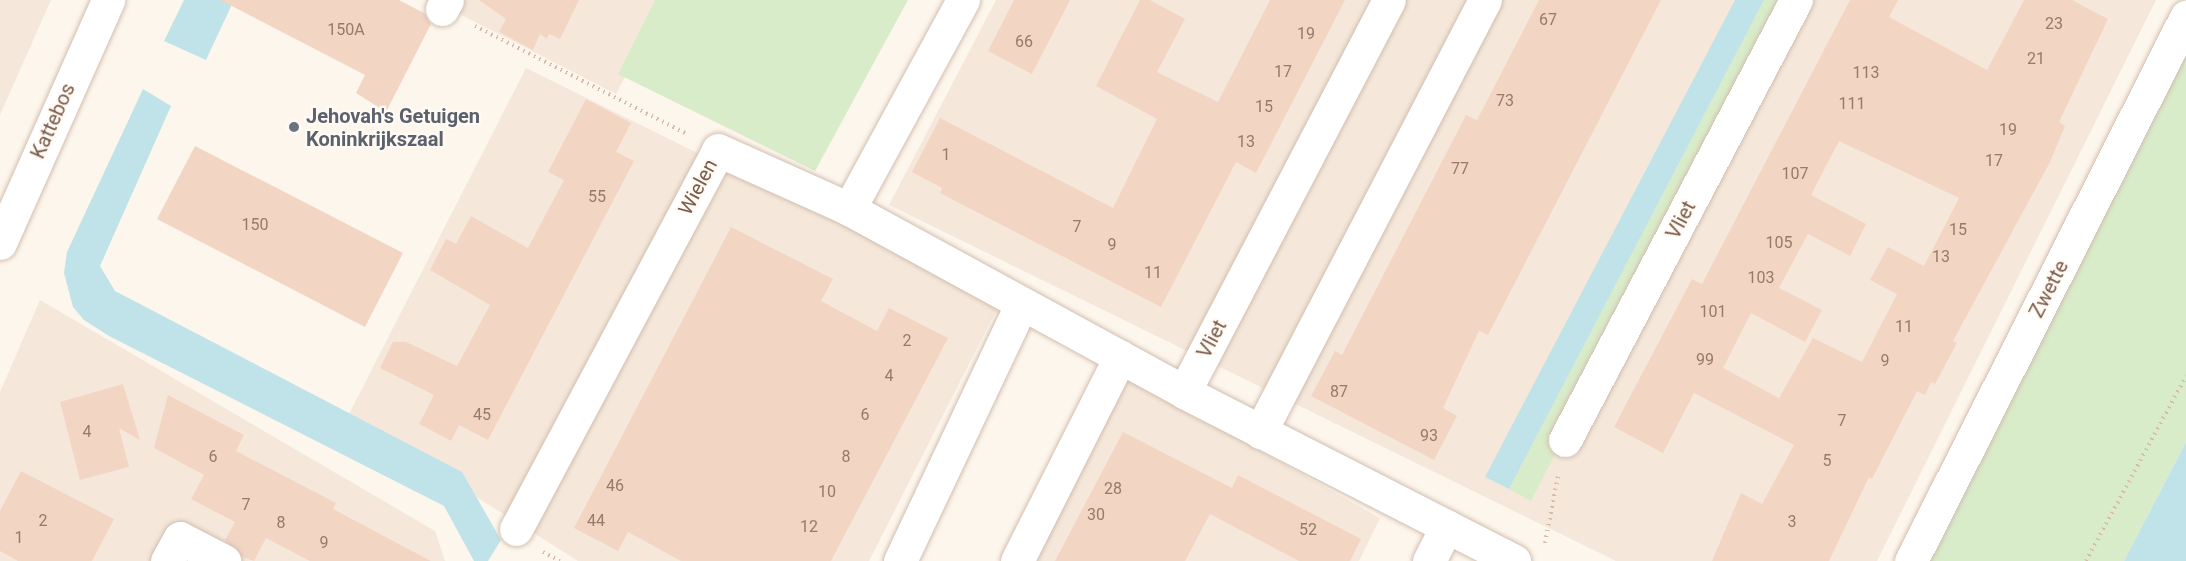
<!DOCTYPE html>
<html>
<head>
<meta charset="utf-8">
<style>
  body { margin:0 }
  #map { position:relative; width:2186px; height:561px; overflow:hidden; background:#fdf6ec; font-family:Roboto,sans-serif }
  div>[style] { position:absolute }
  .residential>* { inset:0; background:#f5e8da }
  .green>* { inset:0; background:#d8ecc9 }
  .water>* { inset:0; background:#bfe3e8 }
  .building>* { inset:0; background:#f3d5c3 }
  .path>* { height:4px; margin-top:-2px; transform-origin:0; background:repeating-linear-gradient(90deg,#d9b8a5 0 1.5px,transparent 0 6px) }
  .roads { filter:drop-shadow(0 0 2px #d1beb0) drop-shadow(0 0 2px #d1beb0) }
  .street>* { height:33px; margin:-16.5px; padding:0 16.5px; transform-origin:16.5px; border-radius:16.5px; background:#fff }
  .secondary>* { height:33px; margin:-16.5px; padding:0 16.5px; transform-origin:16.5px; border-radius:16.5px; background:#fff }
  .dots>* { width:16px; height:16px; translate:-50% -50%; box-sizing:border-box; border:3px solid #fffaf3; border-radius:50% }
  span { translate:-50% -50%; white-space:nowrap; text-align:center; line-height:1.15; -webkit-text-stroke:4.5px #fffaf3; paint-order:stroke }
  .number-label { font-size:16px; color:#987a6a }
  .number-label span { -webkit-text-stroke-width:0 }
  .worship-label { font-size:20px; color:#5b616d; font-weight:700 }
  .left { translate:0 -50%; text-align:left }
  .street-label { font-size:20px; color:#7a5c4d }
</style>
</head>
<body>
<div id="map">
  <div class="residential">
    <i style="clip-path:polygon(0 0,51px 0,0 115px)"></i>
    <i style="clip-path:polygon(432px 0,665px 0,616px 94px)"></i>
    <i style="clip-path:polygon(996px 0,2156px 0,1877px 561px,1616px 561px,889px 205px)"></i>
    <i style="clip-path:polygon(526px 68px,1000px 303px,869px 561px,578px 561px,348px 416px)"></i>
    <i style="clip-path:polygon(40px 300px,435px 531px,445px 561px,0 561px,0 392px)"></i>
    <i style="clip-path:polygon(1127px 376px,1380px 518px,1359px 561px,1030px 561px)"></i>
  </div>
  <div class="green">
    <i style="clip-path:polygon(655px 0,908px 0,815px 171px,618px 74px)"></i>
    <i style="clip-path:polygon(1764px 0,1788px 0,1531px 501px,1509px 489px)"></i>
    <i style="clip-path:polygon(2186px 46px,2186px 442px,2124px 561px,1923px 561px)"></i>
  </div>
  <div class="water">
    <i style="clip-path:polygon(184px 0,234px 0,206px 60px,164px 41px)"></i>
    <i style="clip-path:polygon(1735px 0,1764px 0,1509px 489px,1485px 477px)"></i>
    <i style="clip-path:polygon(143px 89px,171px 106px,100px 266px,115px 291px,462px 472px,501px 540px,488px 561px,474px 561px,444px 506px,109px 336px,84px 320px,73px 307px,64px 273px,67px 252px)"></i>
    <i style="clip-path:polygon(2186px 442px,2186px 561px,2124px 561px)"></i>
  </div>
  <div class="building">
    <i style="clip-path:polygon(220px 0,399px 0,424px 13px,431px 24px,386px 112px,356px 93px,365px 75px)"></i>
    <i style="clip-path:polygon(479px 0,579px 0,560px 39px,549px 34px,547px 39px,540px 34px,533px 50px,499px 32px,506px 19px)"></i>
    <i style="clip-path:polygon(1014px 0,1070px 0,1032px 74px,988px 51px)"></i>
    <i style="clip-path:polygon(1140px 0,1150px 0,1185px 19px,1157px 72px,1218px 102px,1270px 0,1345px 0,1256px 173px,1236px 162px,1161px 307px,963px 205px,940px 193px,942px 188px,912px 172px,940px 118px,1113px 208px,1157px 119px,1096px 86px)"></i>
    <i style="clip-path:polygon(1539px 0,1661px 0,1488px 335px,1479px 331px,1443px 408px,1457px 416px,1434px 460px,1311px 396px,1335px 351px,1342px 355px,1466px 115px,1477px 120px)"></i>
    <i style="clip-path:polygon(evenodd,1850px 0,1898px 0,1889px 17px,1987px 70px,2024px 0,2072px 0,2108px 19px,2059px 122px,2065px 126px,2050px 162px,1953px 341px,1957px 343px,1935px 384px,1931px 382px,1925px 395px,1917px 391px,1872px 479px,1869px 477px,1829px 561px,1712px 561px,1741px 493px,1762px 504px,1794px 445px,1694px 393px,1663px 453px,1614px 427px,1692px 279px,1702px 284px,1850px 0,1839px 141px,1959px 198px,1924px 266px,1888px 247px,1870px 280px,1897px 294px,1862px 362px,1813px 338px,1779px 398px,1723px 368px,1751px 313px,1805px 342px,1822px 310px,1779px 288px,1808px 234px,1850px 256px,1866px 224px,1811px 195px,1839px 141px)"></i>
    <i style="clip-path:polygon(586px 99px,631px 123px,616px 152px,634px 161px,488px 440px,459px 425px,451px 441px,419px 424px,434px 395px,380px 368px,393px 342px,406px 342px,457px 366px,490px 305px,430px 270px,446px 239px,456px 244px,471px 216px,528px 248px,564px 180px,548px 172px)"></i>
    <i style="clip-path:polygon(195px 146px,403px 253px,365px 327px,157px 219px)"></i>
    <i style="clip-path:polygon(731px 227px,833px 279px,821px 301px,877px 331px,889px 308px,948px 338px,831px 561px,681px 561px,628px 532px,618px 551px,574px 528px)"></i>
    <i style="clip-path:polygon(123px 384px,140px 440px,119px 428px,129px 467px,80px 480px,60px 402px)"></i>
    <i style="clip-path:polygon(168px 395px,244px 435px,236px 451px,336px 503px,333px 509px,431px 561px,310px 561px,266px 538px,254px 561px,241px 556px,225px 540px,235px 522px,191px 499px,204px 475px,154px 448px)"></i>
    <i style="clip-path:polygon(1123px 432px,1232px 488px,1238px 475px,1361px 539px,1350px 561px,1299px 561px,1210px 514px,1185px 561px,1055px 561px)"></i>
    <i style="clip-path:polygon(21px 471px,114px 519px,92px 561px,18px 561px,0 551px,0 511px)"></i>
  </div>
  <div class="path">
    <i style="left:475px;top:26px;width:236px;rotate:27deg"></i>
    <i style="left:1545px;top:543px;width:68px;rotate:-79deg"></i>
    <i style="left:543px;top:552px;width:19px;rotate:28deg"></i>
    <i style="left:2086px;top:561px;width:210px;rotate:-61.6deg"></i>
  </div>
  <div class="roads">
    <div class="street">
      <i style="left:442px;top:9px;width:10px;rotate:-61deg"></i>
      <i style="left:849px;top:209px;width:382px;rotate:28.6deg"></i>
      <i style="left:1184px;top:392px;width:371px;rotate:27.1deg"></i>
      <i style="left:1184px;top:392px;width:442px;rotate:-62.4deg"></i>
      <i style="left:1260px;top:432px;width:487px;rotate:-62.5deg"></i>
      <i style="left:1565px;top:440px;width:497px;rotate:-62.3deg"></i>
      <i style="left:516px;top:529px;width:429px;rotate:-61.9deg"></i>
      <i style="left:718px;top:150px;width:144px;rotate:24.2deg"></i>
      <i style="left:849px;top:209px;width:238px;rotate:-61.4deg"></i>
      <i style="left:167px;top:561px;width:26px;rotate:-61deg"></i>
      <i style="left:180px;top:538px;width:50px;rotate:27.6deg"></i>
      <i style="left:900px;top:561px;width:283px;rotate:-64.7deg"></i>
      <i style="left:1017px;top:561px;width:229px;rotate:-63.2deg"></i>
      <i style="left:1429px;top:561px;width:39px;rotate:-63deg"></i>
      <i style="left:1911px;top:561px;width:610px;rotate:-63.18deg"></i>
    </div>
    <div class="secondary">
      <i style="left:0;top:243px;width:266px;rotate:-66deg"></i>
    </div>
  </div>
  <div class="dots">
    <i style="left:294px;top:127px;background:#6b7280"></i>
  </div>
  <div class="number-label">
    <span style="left:1548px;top:20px">67</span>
    <span style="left:2054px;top:24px">23</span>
    <span style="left:346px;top:30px">150A</span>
    <span style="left:1306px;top:34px">19</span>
    <span style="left:1024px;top:42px">66</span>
    <span style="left:2036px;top:59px">21</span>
    <span style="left:1283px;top:72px">17</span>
    <span style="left:1866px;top:73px">113</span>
    <span style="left:1505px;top:101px">73</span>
    <span style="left:1852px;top:104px">111</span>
    <span style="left:1264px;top:107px">15</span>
    <span style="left:2008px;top:130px">19</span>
    <span style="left:1246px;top:142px">13</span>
    <span style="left:946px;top:155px">1</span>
    <span style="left:1994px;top:161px">17</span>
    <span style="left:1460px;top:169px">77</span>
    <span style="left:1795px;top:174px">107</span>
    <span style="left:597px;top:197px">55</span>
    <span style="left:255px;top:225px">150</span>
    <span style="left:1077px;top:227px">7</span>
    <span style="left:1958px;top:230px">15</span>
    <span style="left:1779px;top:243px">105</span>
    <span style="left:1112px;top:245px">9</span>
    <span style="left:1941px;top:257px">13</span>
    <span style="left:1153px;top:273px">11</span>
    <span style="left:1761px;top:278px">103</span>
    <span style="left:1713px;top:312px">101</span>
    <span style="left:1904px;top:327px">11</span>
    <span style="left:907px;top:341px">2</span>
    <span style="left:1705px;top:360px">99</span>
    <span style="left:1885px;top:361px">9</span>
    <span style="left:889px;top:376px">4</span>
    <span style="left:1339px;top:392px">87</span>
    <span style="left:482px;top:415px">45</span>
    <span style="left:865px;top:415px">6</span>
    <span style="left:1842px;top:421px">7</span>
    <span style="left:87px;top:432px">4</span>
    <span style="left:1429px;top:436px">93</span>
    <span style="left:213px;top:457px">6</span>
    <span style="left:846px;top:457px">8</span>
    <span style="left:1827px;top:461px">5</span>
    <span style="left:615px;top:486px">46</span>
    <span style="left:1113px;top:489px">28</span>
    <span style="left:827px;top:492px">10</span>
    <span style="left:246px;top:505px">7</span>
    <span style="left:1096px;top:515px">30</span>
    <span style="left:43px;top:521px">2</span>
    <span style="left:596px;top:521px">44</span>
    <span style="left:1792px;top:522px">3</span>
    <span style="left:281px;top:523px">8</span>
    <span style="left:809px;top:527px">12</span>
    <span style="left:1308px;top:530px">52</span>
    <span style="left:19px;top:538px">1</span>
    <span style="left:324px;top:543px">9</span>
  </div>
  <div class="worship-label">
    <span class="left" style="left:306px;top:128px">Jehovah's Getuigen<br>Koninkrijkszaal</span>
  </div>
  <div class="street-label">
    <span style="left:53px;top:121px;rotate:-66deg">Kattebos</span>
    <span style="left:698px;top:187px;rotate:-62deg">Wielen</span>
    <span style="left:1681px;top:220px;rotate:-62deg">Vliet</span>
    <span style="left:2049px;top:289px;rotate:-63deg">Zwette</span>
    <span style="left:1212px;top:339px;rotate:-62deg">Vliet</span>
  </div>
</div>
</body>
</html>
